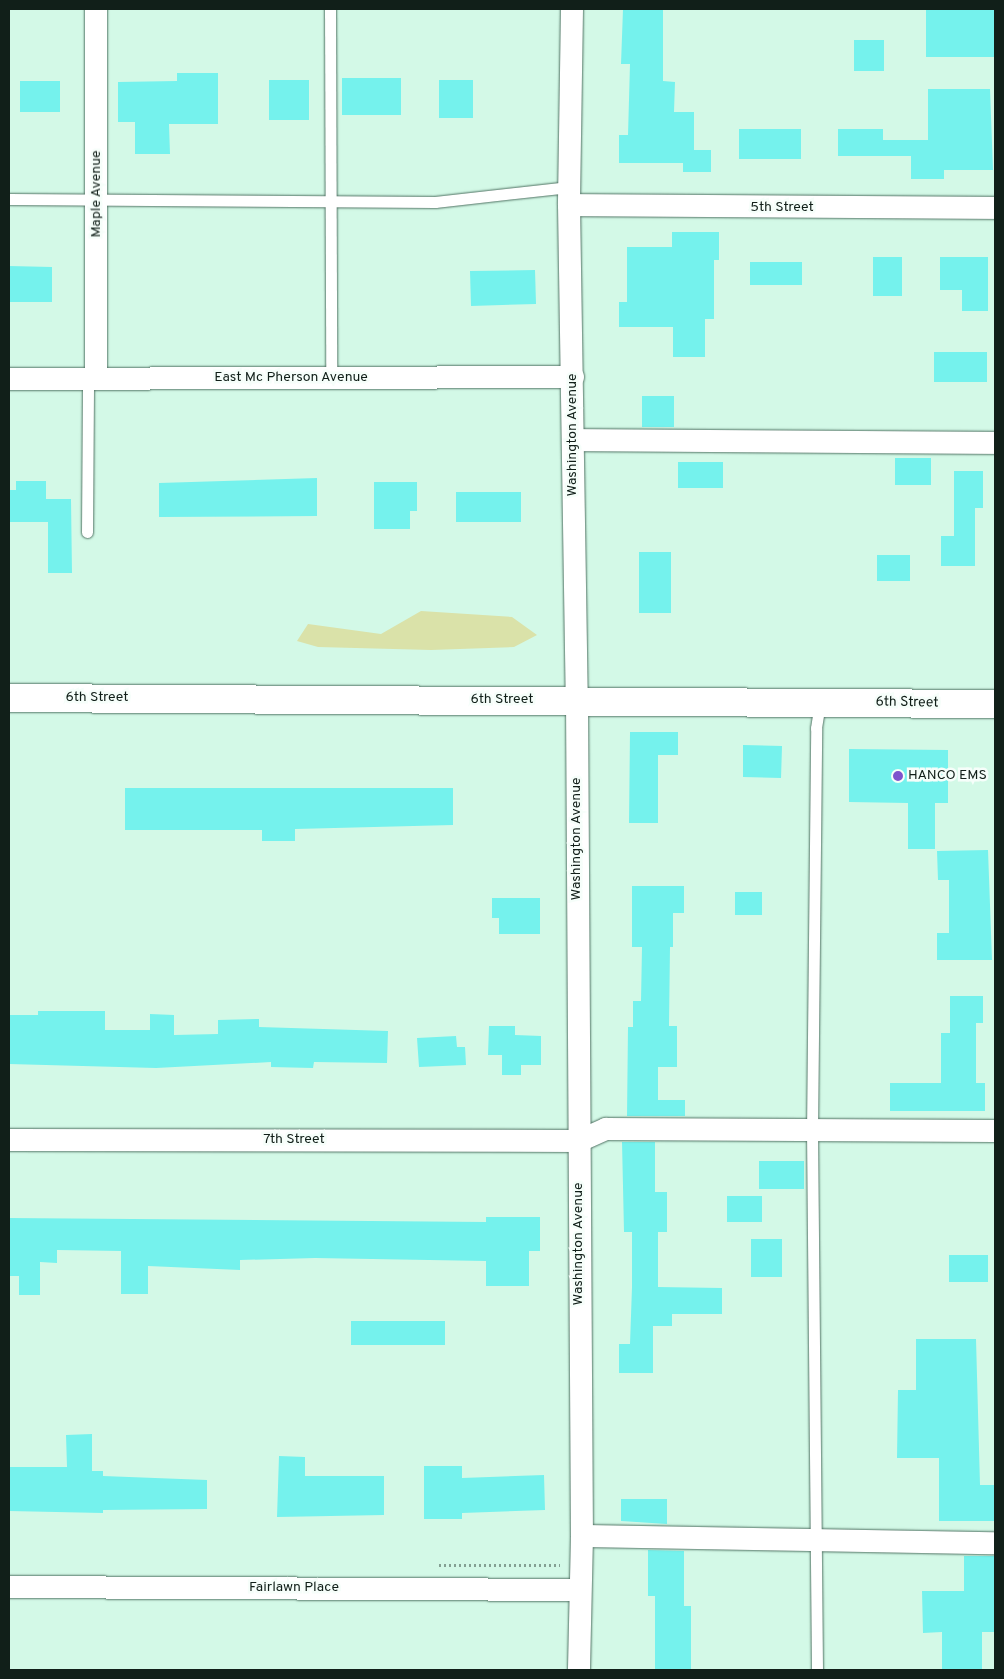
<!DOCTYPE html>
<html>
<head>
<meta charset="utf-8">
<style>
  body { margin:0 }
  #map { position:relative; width:1004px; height:1679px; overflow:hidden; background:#d3f9e7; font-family:Overpass,sans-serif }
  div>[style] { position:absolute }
  .green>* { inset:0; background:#dae2a9 }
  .building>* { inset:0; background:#75f2ed }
  .path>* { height:3px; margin-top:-1.5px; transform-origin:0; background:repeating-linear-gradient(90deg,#84a093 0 2.5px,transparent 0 5px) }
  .roads { filter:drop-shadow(0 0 1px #517364) drop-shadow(0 0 1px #517364) }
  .service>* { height:11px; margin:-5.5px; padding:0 5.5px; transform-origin:5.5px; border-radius:5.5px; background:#fff }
  .minor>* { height:22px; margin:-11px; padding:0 11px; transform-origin:11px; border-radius:11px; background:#fff }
  .tertiary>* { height:28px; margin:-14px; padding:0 14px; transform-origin:14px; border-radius:14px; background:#fff }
  .dots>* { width:14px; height:14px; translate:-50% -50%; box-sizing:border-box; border:2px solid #f6fefa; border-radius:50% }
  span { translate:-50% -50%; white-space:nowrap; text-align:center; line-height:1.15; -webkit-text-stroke:5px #f6fefa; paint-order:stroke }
  .street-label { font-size:14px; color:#111f19 }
  .poi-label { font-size:14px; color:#111f19 }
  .left { translate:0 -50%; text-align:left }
  .frame { position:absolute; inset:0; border:10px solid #111f19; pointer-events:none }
</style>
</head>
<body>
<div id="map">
  <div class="green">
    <i style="clip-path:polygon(421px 611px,512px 617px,537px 635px,514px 647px,431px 650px,318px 647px,297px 641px,308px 624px,381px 634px)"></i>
  </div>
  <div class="building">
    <i style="clip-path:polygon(623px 9px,663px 9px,663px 81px,675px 82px,674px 112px,694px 112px,694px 150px,711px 150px,711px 172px,683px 172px,683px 163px,619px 163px,619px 135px,628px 135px,630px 64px,621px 64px)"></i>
    <i style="clip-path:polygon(926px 9px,995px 9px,995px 57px,926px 57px)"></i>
    <i style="clip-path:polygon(854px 40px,884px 40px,884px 71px,854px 71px)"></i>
    <i style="clip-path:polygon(177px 73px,218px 73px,218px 124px,169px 124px,170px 154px,135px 154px,135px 122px,118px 122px,118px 82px,177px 81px)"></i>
    <i style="clip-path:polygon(342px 78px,401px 78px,401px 115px,342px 115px)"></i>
    <i style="clip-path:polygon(269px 80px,309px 80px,309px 120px,269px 120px)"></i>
    <i style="clip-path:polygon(439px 80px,473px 80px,473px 118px,439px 118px)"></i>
    <i style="clip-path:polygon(20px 81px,60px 81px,60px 112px,20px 112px)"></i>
    <i style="clip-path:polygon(928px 89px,990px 89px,993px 170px,944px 170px,944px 179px,911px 179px,911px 156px,838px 156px,838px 129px,883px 129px,883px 140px,928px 140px)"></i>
    <i style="clip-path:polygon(739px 129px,801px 129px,801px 159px,739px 159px)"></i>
    <i style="clip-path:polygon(672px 232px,719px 232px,719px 260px,714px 260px,714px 319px,705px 319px,705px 357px,673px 357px,673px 327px,619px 327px,619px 302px,627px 302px,627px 247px,672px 247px)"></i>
    <i style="clip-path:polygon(873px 257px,902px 257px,902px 296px,873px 296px)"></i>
    <i style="clip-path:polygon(940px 257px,988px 257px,988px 311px,962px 311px,962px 290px,940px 290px)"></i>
    <i style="clip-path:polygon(750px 262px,802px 262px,802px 285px,750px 285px)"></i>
    <i style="clip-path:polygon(9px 266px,52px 267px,52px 302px,9px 302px)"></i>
    <i style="clip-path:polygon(535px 270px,536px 304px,471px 306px,470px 271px)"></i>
    <i style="clip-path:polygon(934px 352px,987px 352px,987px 382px,934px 382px)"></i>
    <i style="clip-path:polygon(642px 396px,674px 396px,674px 427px,642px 427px)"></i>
    <i style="clip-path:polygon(895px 458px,931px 458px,931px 485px,895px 485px)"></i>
    <i style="clip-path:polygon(678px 462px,723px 462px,723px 488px,678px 488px)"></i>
    <i style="clip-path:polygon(954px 471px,983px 471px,983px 508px,975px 508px,975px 566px,941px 566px,941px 536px,954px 536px)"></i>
    <i style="clip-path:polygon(317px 478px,317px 516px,159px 517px,159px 483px)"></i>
    <i style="clip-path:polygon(16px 481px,46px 481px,46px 499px,71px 499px,72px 573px,48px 573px,48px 522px,9px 522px,9px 490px,16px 490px)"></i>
    <i style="clip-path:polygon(374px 482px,417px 482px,417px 511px,410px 511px,410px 529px,374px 529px)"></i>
    <i style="clip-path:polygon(456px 492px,521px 492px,521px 522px,456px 522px)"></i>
    <i style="clip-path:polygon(639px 552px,671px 552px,671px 613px,639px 613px)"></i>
    <i style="clip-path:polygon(877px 555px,910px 555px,910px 581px,877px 581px)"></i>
    <i style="clip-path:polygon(630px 732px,678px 732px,678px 755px,658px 755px,658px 823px,629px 823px)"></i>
    <i style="clip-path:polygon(743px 745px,782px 746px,781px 778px,743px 777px)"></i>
    <i style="clip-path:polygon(849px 749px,948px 750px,948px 803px,935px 803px,935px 849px,908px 849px,908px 803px,849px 802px)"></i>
    <i style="clip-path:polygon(125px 788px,453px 788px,453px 825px,295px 829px,295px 841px,262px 841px,262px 830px,125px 830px)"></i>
    <i style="clip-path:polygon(988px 850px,992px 960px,937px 960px,937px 933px,949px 933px,949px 880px,938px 880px,937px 851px)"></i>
    <i style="clip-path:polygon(632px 886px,684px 886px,684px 913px,673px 913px,673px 947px,670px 947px,669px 1026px,677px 1026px,677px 1067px,658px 1067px,658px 1100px,685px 1100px,685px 1116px,627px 1116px,628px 1027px,633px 1027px,633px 1001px,641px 1001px,642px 947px,632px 947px)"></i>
    <i style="clip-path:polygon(735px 892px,762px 892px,762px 915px,735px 915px)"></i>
    <i style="clip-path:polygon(492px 898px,540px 898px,540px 934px,499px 934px,499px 918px,492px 918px)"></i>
    <i style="clip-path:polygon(950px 996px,983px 996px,983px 1023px,976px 1023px,976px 1083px,985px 1083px,985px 1111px,890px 1111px,890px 1083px,941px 1083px,941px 1033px,950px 1033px)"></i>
    <i style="clip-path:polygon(38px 1011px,105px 1011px,105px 1030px,150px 1030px,150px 1014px,174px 1015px,174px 1035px,218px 1034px,218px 1020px,259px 1019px,259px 1027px,388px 1031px,387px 1063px,314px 1062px,313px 1068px,271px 1067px,271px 1062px,156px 1068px,9px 1064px,9px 1015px,38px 1015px)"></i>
    <i style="clip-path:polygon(489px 1026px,515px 1026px,515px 1035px,541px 1036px,541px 1065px,521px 1065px,521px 1075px,502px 1075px,502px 1055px,488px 1055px)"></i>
    <i style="clip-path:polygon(456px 1036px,457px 1047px,465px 1047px,466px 1065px,419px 1067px,417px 1038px)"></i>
    <i style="clip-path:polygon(622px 1142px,655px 1142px,655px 1192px,667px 1192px,667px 1232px,658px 1232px,658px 1287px,722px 1288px,722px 1314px,672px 1314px,672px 1326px,653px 1326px,653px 1373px,619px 1373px,619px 1344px,630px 1344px,632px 1287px,632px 1232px,624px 1232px)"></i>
    <i style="clip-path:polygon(759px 1161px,804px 1161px,804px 1189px,759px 1189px)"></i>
    <i style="clip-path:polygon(727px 1196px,762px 1196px,762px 1222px,727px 1222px)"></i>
    <i style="clip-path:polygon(486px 1217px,540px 1217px,540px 1251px,529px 1251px,529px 1286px,486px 1286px,486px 1261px,315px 1258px,240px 1260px,240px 1270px,148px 1266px,148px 1294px,121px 1294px,121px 1251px,57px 1250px,57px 1263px,40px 1262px,40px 1295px,19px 1295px,19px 1276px,9px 1276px,9px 1218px,486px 1222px)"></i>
    <i style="clip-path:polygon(751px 1239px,782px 1239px,782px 1277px,751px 1277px)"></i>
    <i style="clip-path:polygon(949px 1255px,988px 1255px,988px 1282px,949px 1282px)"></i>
    <i style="clip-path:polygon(351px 1321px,445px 1321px,445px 1345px,351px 1345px)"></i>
    <i style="clip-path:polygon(916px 1339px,976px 1339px,980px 1485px,995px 1485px,995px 1521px,939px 1521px,939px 1458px,897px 1458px,898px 1390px,916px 1390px)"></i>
    <i style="clip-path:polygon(92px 1434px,92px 1471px,103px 1471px,103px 1476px,207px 1480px,207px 1509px,103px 1510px,103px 1513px,9px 1511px,9px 1467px,67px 1467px,66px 1435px)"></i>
    <i style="clip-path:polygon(279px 1456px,305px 1457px,305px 1476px,384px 1476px,384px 1515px,277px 1517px)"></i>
    <i style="clip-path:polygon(424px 1466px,462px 1466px,462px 1478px,544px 1475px,545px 1510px,462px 1513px,462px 1519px,424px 1519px)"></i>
    <i style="clip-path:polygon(621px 1499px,667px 1499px,667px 1524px,621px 1521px)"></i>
    <i style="clip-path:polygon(648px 1550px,684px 1551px,684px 1606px,691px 1606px,691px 1670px,655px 1670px,655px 1596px,648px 1596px)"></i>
    <i style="clip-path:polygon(964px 1556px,995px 1556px,995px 1632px,982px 1632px,982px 1670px,942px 1670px,942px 1632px,923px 1633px,922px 1591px,964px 1591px)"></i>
  </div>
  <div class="path">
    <i style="left:439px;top:1565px;width:121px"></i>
  </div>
  <div class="roads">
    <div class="service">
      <i style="left:330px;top:9px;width:369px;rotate:89.8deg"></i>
      <i style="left:9px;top:199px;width:426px;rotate:0.4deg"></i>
      <i style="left:435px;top:202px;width:135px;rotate:-6.4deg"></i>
      <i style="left:87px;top:532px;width:153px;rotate:-89.6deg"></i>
      <i style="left:817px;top:1670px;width:538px;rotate:-90.53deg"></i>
      <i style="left:812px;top:1132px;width:404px;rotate:-89.4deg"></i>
      <i style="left:816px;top:728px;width:25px;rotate:-81deg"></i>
    </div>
    <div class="minor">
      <i style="left:96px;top:9px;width:370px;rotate:90deg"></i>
      <i style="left:572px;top:9px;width:196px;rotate:90.9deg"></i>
      <i style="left:569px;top:205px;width:495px;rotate:89.1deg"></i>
      <i style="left:577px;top:700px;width:836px;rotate:89.66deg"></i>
      <i style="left:582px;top:1536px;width:134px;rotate:91.3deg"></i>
      <i style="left:569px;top:205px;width:426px;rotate:0.4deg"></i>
      <i style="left:9px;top:379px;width:564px;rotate:-0.2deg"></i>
      <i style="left:573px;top:440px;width:422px;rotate:0.4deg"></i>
      <i style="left:9px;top:1140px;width:570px;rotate:0.1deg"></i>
      <i style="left:579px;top:1141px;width:30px;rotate:-24deg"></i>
      <i style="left:606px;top:1129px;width:389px;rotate:0.3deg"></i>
      <i style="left:582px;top:1536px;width:413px;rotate:1deg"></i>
      <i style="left:9px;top:1587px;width:570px;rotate:0.3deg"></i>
    </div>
    <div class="tertiary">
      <i style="left:9px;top:698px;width:986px;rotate:0.35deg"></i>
    </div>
  </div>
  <div class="dots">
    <i style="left:898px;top:776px;background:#7d54cd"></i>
  </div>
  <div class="street-label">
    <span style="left:97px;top:194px;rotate:-90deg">Maple Avenue</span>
    <span style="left:782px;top:208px">5th Street</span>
    <span style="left:291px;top:378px">East Mc Pherson Avenue</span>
    <span style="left:573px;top:435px;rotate:-90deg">Washington Avenue</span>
    <span style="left:97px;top:698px">6th Street</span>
    <span style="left:502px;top:700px">6th Street</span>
    <span style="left:907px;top:703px;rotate:1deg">6th Street</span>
    <span style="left:577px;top:839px;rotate:-90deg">Washington Avenue</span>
    <span style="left:294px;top:1140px">7th Street</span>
    <span style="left:579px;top:1244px;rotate:-90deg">Washington Avenue</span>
    <span style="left:294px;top:1588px">Fairlawn Place</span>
  </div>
  <div class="poi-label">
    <span class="left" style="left:908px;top:776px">HANCO EMS</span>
  </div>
  <div class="frame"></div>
</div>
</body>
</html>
